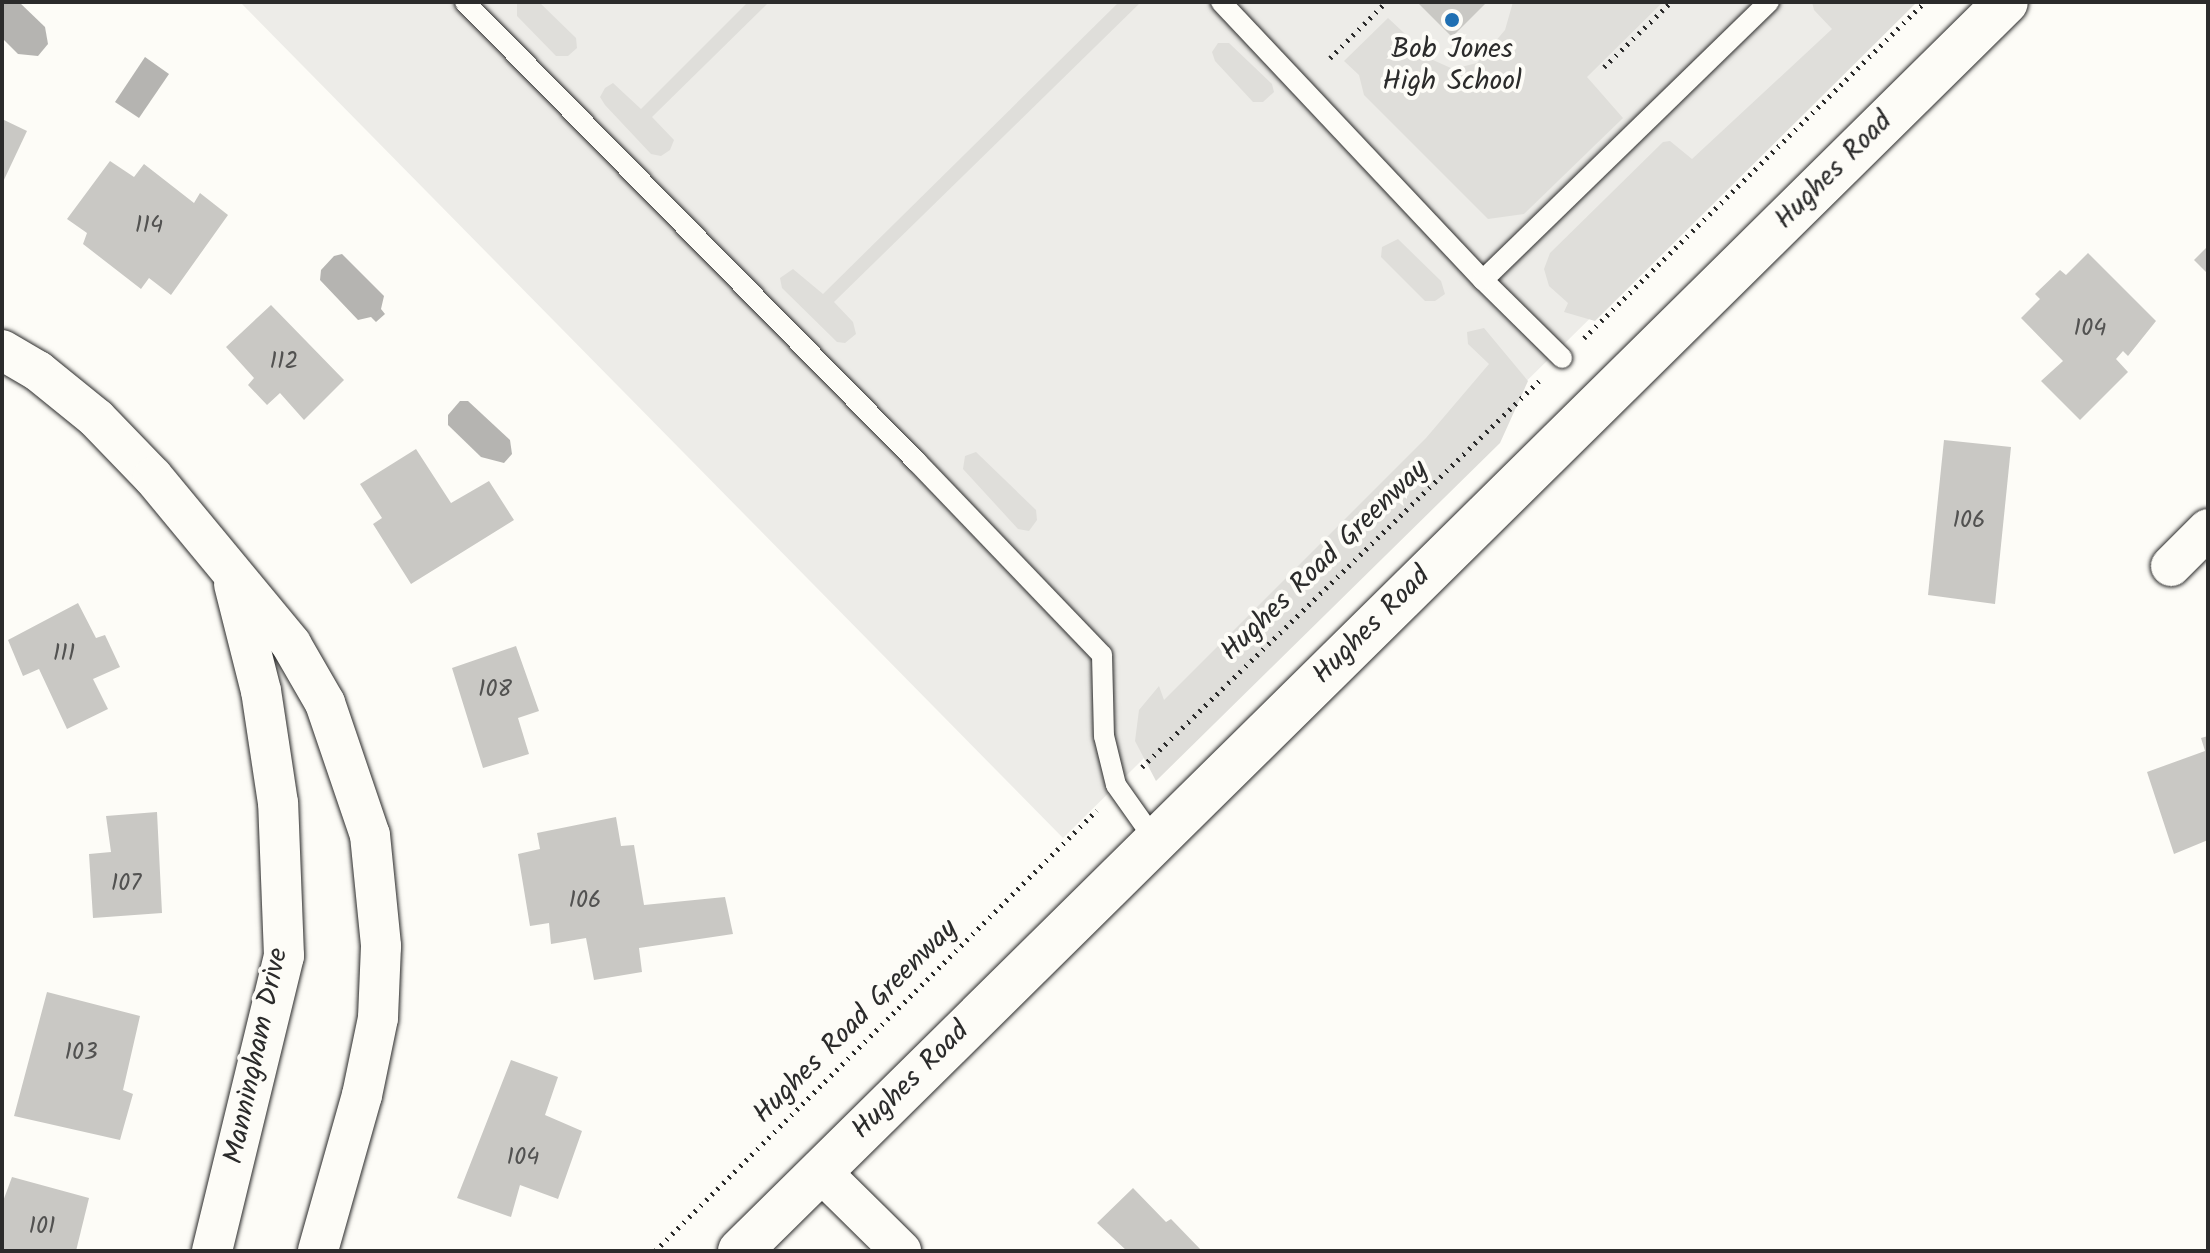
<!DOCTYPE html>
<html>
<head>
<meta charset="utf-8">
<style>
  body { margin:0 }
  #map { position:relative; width:2210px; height:1253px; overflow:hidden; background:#fdfcf7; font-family:Kalam,sans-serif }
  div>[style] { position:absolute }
  .built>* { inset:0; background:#edece8 }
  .green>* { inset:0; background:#dfdeda }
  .water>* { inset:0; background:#b5b4b1 }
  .building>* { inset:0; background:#c9c8c4 }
  .path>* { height:5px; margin-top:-2.5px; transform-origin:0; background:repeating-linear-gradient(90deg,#2b2b2b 0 2px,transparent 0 8px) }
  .roads { filter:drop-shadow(0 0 2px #2b2b2b) drop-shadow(0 0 2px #2b2b2b) }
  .service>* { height:20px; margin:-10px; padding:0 10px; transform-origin:10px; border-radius:10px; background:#fdfcf7 }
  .minor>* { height:40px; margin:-20px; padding:0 20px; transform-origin:20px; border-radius:20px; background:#fdfcf7 }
  .secondary>* { height:44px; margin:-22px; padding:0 22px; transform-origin:22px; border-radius:22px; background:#fdfcf7 }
  .dots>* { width:22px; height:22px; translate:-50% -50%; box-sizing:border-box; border:4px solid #fdfcf7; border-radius:50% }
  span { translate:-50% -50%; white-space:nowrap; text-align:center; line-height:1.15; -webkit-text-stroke:8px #fdfcf7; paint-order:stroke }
  .number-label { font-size:24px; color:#525251 }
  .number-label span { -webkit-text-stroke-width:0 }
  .poi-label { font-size:28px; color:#2b2b2b }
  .street-label { font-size:28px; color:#2b2b2b }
  .frame { position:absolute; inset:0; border:4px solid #2b2b2b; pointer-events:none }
</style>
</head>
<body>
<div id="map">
  <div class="built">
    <i style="clip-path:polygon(240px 2px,1911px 2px,1063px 838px)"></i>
  </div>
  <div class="green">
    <i style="clip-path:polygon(517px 2px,539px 2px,576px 38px,577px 48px,568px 56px,556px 56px,517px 16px)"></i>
    <i style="clip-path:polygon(748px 2px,769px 2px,652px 117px,674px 140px,670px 150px,661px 156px,651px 154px,605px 105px,600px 97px,605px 88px,613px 83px,641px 109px)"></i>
    <i style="clip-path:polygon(1119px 2px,1141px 2px,834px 302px,853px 322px,856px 334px,845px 343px,837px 342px,782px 288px,780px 278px,793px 269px,823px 294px)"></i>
    <i style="clip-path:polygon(1513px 2px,1663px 2px,1587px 77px,1623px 118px,1524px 214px,1488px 219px,1364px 95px,1359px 75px,1344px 61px,1388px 18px,1433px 60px,1453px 69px,1477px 63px,1505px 30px)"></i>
    <i style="clip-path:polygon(1812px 2px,1917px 2px,1595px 321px,1564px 312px,1568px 303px,1549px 286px,1544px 269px,1550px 253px,1663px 142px,1670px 141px,1692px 159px,1832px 29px,1814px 10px)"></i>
    <i style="clip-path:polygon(1218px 43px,1229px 43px,1272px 84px,1274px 92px,1263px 102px,1253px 102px,1215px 61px,1212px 52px)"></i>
    <i style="clip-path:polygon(1398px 239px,1441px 281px,1445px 294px,1435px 301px,1425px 301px,1381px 257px,1382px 247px)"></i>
    <i style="clip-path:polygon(1484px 328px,1528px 381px,1500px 443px,1156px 781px,1135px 741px,1139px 710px,1159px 686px,1164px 700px,1426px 438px,1489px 364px,1468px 344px,1467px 332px)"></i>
    <i style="clip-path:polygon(976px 452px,1036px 510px,1037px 520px,1029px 531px,1018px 529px,963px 469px,965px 456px)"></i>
  </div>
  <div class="water">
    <i style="clip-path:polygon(2px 2px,19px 2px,45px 27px,48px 44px,38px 56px,18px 54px,2px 38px)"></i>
    <i style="clip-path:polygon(145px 57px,169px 74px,139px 118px,115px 102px)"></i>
    <i style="clip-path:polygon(342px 254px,384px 296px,381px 309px,385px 314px,376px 322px,371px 317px,358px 320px,320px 280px,321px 270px,334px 256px)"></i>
    <i style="clip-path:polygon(460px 401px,468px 401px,510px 440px,512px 454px,504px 463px,481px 457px,448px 425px,448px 415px)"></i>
  </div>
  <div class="building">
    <i style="clip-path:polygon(1417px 2px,1487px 2px,1452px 37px)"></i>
    <i style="clip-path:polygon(2px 119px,27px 131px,2px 184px)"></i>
    <i style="clip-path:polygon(110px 161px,134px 177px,144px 164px,194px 203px,200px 193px,228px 215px,171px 295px,149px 278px,141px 289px,83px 244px,87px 233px,67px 219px)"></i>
    <i style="clip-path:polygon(2208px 246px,2208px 274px,2194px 260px)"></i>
    <i style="clip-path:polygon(2088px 253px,2156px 321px,2128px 356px,2123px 351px,2116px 359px,2128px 372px,2080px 420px,2041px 381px,2063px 361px,2021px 318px,2040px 299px,2035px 294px,2060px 270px,2066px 275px)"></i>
    <i style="clip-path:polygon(271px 305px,344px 380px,304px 420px,280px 393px,267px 405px,248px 385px,254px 378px,226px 347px)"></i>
    <i style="clip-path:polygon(1944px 440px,2011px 447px,1995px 604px,1928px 595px)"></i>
    <i style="clip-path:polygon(416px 449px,451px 503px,489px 481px,514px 520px,411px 584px,373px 524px,382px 518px,360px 484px)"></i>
    <i style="clip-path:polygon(78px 603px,96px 638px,105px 635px,120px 667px,93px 679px,108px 709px,67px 729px,39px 669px,23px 676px,8px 640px)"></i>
    <i style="clip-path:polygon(516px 646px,539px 711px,518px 718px,529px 754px,483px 768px,452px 668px)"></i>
    <i style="clip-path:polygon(2208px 736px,2208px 840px,2174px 854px,2147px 772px,2205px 751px,2201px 738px)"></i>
    <i style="clip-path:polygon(157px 812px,162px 913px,93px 918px,89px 854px,111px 852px,106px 816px)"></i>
    <i style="clip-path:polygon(616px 817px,621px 846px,634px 845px,644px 905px,725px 897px,733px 934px,639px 948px,642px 972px,594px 980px,586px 938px,551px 944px,549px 923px,530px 926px,518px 854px,540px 849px,537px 833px)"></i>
    <i style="clip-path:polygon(47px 992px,140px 1016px,123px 1090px,133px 1094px,120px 1140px,14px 1116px)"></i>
    <i style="clip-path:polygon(511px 1060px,558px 1077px,545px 1115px,582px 1131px,558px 1199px,520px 1185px,511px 1217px,457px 1198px)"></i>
    <i style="clip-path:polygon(12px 1177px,89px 1198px,76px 1251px,2px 1251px,2px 1204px)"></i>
    <i style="clip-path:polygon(1133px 1188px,1166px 1222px,1171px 1219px,1202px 1251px,1127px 1251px,1097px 1223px)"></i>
  </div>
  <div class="path">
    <i style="left:1330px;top:58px;width:75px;rotate:-45deg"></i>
    <i style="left:1604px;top:67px;width:93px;rotate:-44.1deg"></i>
    <i style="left:1584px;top:338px;width:479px;rotate:-44.6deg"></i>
    <i style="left:1142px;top:767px;width:558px;rotate:-44.2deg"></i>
    <i style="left:655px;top:1251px;width:624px;rotate:-44.94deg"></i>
  </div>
  <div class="roads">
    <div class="service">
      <i style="left:465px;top:2px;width:645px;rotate:45.5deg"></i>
      <i style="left:917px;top:462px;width:267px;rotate:46.2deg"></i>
      <i style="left:1102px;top:655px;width:81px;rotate:88.6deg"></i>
      <i style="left:1104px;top:736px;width:50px;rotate:76.2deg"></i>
      <i style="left:1116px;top:785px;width:67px;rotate:54.7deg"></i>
      <i style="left:1221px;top:2px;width:382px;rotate:46.7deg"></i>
      <i style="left:1483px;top:280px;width:111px;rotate:44.6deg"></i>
      <i style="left:1483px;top:280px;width:399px;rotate:-44.2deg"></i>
    </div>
    <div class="minor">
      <i style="left:2px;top:350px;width:42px;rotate:30.3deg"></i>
      <i style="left:38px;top:371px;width:75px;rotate:39deg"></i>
      <i style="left:96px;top:418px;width:82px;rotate:46deg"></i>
      <i style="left:153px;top:477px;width:217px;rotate:50.4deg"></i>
      <i style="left:291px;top:644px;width:68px;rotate:60deg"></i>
      <i style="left:325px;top:703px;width:139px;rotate:71.2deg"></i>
      <i style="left:370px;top:835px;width:112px;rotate:84.3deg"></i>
      <i style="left:381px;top:946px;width:72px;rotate:92.4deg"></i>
      <i style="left:378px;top:1018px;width:79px;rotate:101.7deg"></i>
      <i style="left:362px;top:1095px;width:162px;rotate:105.8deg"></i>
      <i style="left:2171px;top:566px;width:52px;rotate:-45deg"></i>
      <i style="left:820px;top:1171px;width:114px;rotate:44.6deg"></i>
      <i style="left:212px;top:1251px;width:304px;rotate:-76.3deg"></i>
      <i style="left:284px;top:956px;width:153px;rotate:-92.2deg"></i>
      <i style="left:278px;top:803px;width:113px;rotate:-98.6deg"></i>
      <i style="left:261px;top:691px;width:110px;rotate:-104.2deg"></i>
    </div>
    <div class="secondary">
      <i style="left:740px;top:1251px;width:1778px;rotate:-44.61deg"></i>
    </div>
  </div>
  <div class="dots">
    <i style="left:1452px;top:20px;background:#1f6fb2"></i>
  </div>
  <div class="number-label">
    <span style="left:149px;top:226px">114</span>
    <span style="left:2090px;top:329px">104</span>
    <span style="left:284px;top:362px">112</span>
    <span style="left:1969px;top:521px">106</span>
    <span style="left:64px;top:654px">111</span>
    <span style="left:495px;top:690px">108</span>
    <span style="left:126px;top:884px">107</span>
    <span style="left:585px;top:901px">106</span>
    <span style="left:81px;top:1053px">103</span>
    <span style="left:523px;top:1158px">104</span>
    <span style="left:42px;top:1227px">101</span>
  </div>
  <div class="poi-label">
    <span style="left:1452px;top:66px">Bob Jones<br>High School</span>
  </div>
  <div class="street-label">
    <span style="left:1834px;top:171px;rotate:-45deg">Hughes Road</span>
    <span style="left:1325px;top:561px;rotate:-44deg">Hughes Road Greenway</span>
    <span style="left:1372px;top:626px;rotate:-45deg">Hughes Road</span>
    <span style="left:856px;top:1022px;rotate:-45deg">Hughes Road Greenway</span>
    <span style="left:257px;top:1056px;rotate:-78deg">Manningham Drive</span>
    <span style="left:911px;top:1081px;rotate:-45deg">Hughes Road</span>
  </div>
  <div class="frame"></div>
</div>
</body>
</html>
